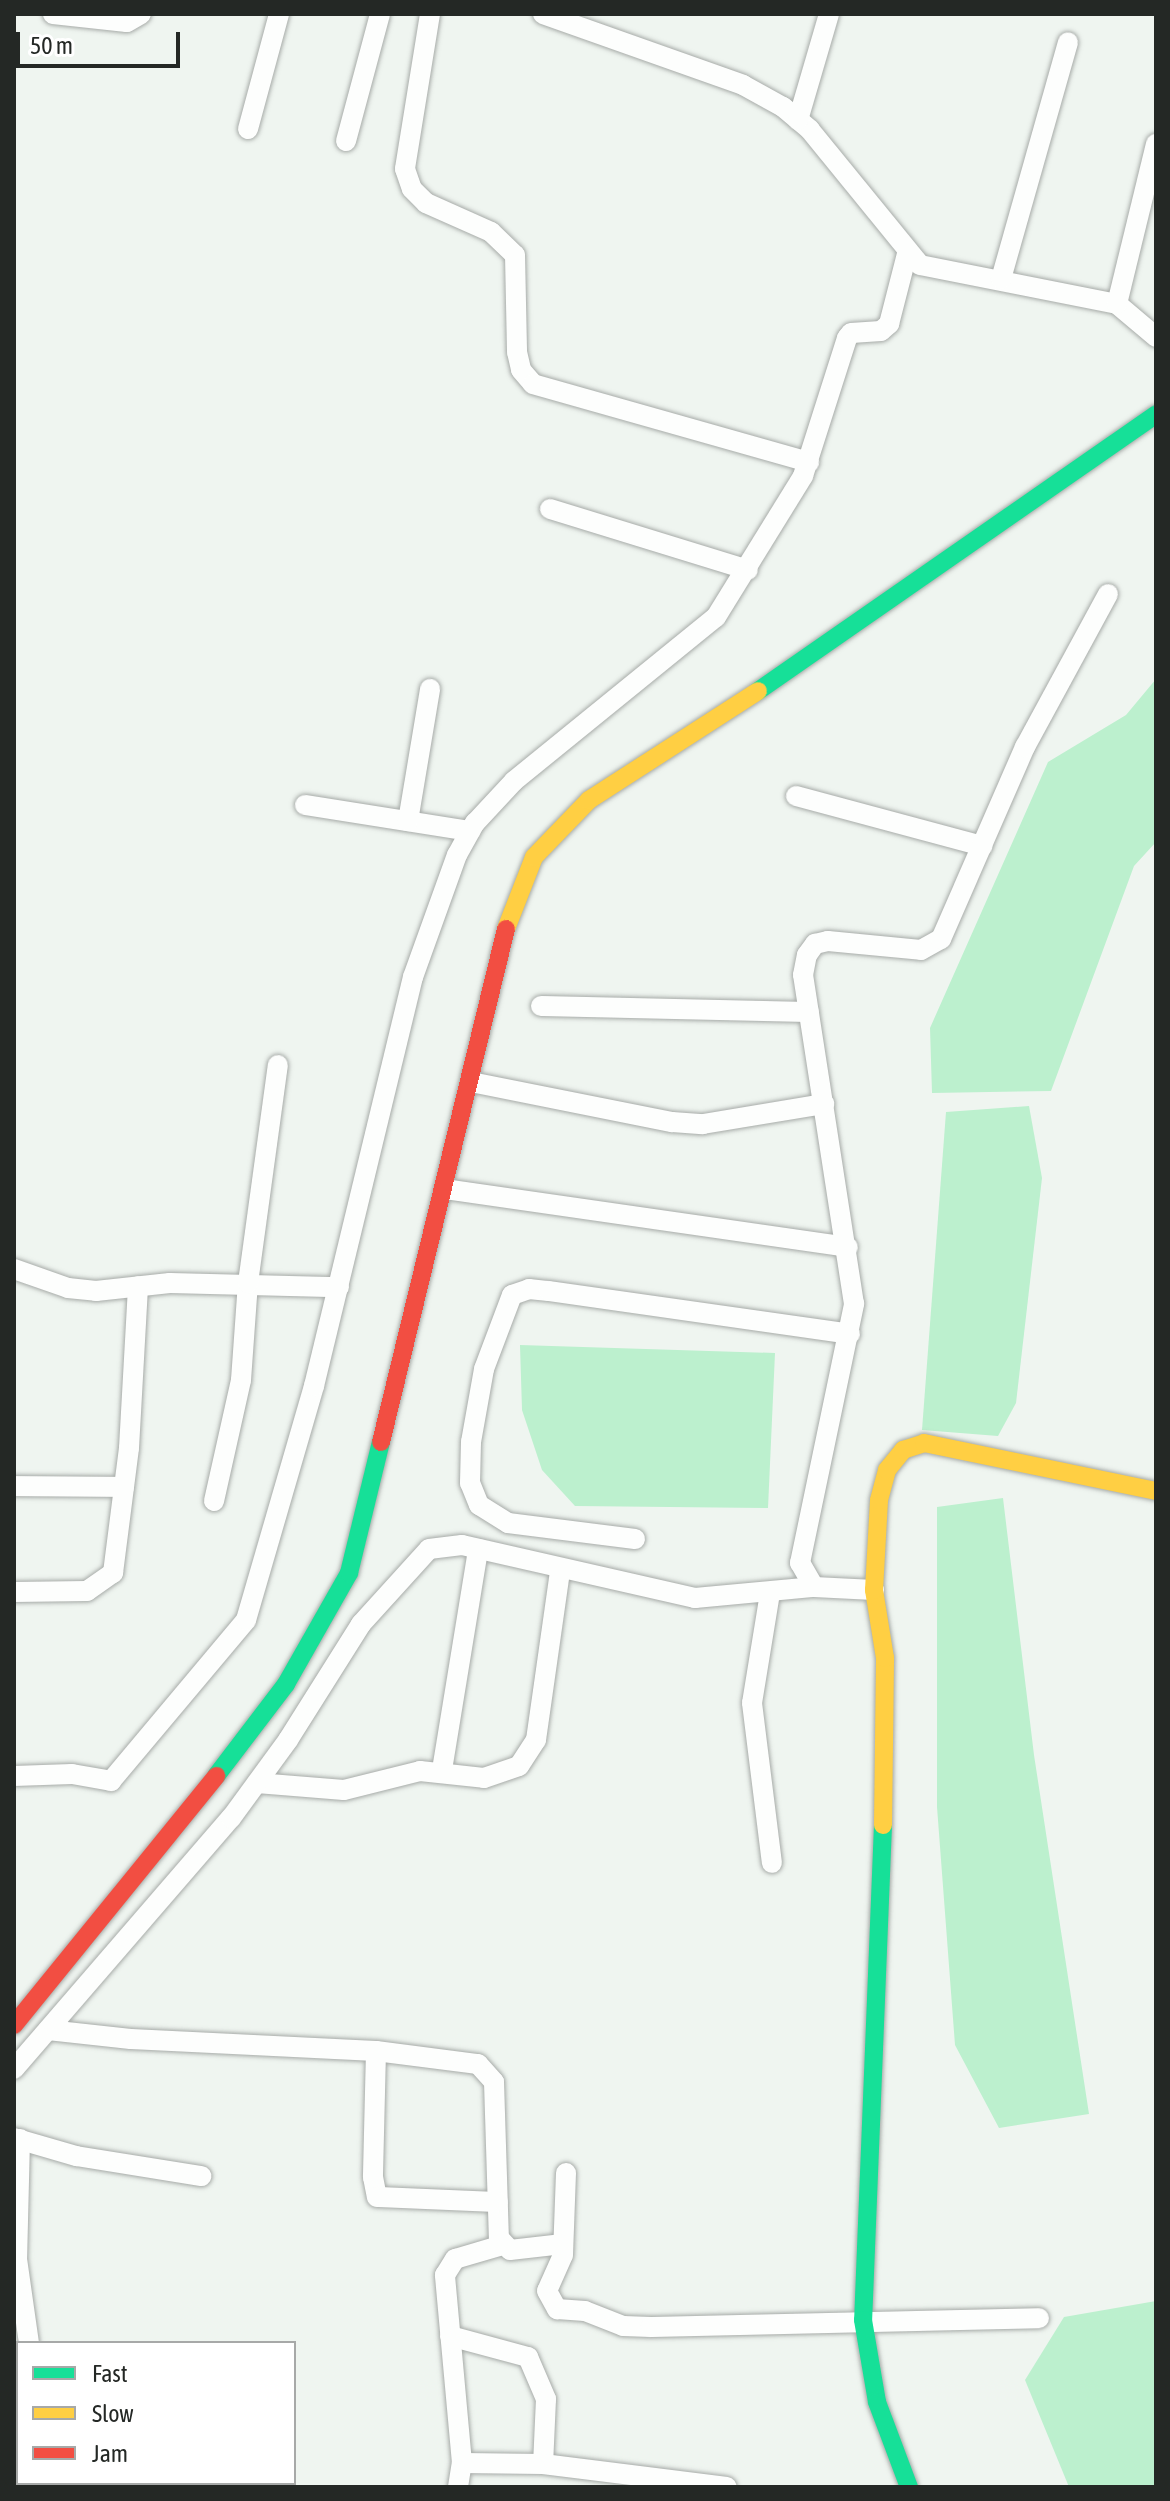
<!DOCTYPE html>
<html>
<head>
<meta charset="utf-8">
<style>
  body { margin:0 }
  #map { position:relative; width:1170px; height:2501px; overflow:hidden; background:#eff5f0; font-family:"Asap Condensed",sans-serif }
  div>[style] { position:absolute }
  .water>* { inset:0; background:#bcf0ce }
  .roads { filter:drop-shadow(0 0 2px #a7aba8) drop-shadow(0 0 2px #a7aba8) }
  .street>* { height:20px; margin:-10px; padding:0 10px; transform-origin:10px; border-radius:10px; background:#fdfefd }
  .fast>* { height:18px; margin:-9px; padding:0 9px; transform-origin:9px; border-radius:9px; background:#16e098 }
  .slow>* { height:18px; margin:-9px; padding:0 9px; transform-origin:9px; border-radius:9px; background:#ffcf43 }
  .jam>* { height:18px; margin:-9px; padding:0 9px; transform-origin:9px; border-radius:9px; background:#f24e42 }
  span { translate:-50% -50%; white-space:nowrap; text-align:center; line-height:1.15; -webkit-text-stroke:8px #fff; paint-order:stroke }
  .frame { position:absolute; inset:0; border:16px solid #242825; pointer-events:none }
  .legend { position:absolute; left:16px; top:2341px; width:280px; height:144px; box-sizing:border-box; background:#fff; border:2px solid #a7a9a8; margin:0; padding:10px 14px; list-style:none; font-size:24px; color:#242825 }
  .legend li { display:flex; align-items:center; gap:16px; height:40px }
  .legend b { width:40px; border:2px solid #a7a9a8 }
  .scale { position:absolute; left:16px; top:32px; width:164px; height:36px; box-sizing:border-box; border:4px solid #242825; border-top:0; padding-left:10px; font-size:24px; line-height:28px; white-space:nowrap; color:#242825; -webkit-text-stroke:6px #fff; paint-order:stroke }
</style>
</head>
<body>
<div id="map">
  <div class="water">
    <i style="clip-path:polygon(1156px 679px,1156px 842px,1134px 866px,1051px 1091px,932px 1093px,930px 1028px,1048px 762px,1126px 715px)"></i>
    <i style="clip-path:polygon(1029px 1106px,1042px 1178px,1016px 1403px,998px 1436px,922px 1430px,946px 1112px)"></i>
    <i style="clip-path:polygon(520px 1345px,775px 1353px,768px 1508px,575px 1506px,542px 1470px,522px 1410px)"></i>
    <i style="clip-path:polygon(1003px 1498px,1034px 1755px,1089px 2114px,999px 2128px,955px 2045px,937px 1807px,937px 1507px)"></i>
    <i style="clip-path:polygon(1156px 2301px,1156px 2487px,1069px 2487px,1025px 2380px,1064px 2317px)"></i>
  </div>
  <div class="roads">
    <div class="street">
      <i style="left:53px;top:14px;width:74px;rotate:6.2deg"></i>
      <i style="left:127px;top:22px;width:16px;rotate:-30deg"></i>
      <i style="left:430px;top:14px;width:157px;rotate:99.2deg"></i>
      <i style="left:405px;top:169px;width:21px;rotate:71deg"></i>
      <i style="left:412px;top:189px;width:20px;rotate:45deg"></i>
      <i style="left:426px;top:203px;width:71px;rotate:24deg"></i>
      <i style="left:491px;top:232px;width:33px;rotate:44deg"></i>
      <i style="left:515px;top:255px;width:97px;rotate:88.8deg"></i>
      <i style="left:517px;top:352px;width:18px;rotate:77deg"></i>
      <i style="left:521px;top:370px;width:18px;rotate:49deg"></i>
      <i style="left:533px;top:384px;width:287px;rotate:15.8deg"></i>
      <i style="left:543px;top:14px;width:212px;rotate:19.5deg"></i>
      <i style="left:743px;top:85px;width:46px;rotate:28.8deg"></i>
      <i style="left:783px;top:107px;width:35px;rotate:40deg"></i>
      <i style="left:810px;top:130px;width:174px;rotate:50.8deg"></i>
      <i style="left:920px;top:265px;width:201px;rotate:11.2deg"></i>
      <i style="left:1117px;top:304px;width:51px;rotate:40.2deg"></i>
      <i style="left:798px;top:120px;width:110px;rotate:-73.7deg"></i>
      <i style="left:248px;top:129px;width:119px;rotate:-74.9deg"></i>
      <i style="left:346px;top:141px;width:131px;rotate:-75deg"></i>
      <i style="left:1001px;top:279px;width:246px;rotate:-74.2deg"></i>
      <i style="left:1117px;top:304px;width:165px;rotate:-76.3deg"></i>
      <i style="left:550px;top:509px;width:207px;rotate:17.1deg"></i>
      <i style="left:796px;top:796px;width:193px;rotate:15deg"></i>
      <i style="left:305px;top:805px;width:167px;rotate:9deg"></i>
      <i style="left:408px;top:821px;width:134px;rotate:-80.5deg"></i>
      <i style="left:541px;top:1006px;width:268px;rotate:1.3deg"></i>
      <i style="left:471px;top:1082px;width:205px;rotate:11.3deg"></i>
      <i style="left:672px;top:1122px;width:31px;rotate:4deg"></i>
      <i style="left:703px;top:1124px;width:123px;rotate:-9.4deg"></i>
      <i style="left:445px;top:1189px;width:407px;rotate:8.2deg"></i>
      <i style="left:14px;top:1269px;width:57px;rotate:19.4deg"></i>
      <i style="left:68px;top:1288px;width:28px;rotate:6deg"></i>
      <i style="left:96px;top:1291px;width:74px;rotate:-6.2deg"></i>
      <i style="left:170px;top:1283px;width:169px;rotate:1.4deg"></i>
      <i style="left:14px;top:1486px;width:110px;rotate:0.5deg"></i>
      <i style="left:214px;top:1501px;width:124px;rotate:-77.4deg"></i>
      <i style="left:241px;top:1380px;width:97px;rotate:-85.9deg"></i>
      <i style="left:248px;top:1283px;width:220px;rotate:-82.2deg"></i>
      <i style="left:635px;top:1539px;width:128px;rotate:-172.8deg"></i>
      <i style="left:508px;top:1523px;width:34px;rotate:-148deg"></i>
      <i style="left:479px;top:1505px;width:24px;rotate:-112deg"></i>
      <i style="left:470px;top:1483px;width:41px;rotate:-88.6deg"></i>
      <i style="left:471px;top:1442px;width:74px;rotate:-79.9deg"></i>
      <i style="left:484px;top:1369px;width:79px;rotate:-69.3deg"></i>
      <i style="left:512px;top:1295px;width:18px;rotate:-19deg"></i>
      <i style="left:529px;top:1289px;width:20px;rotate:6deg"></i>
      <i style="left:549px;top:1291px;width:304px;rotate:8.1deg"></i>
      <i style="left:874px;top:1590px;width:60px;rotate:-177.1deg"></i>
      <i style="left:814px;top:1587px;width:28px;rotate:-120deg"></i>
      <i style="left:800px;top:1563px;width:265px;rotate:-78.2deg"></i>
      <i style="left:854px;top:1304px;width:333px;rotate:-98.8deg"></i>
      <i style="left:803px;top:975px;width:20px;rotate:-79deg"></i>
      <i style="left:807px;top:955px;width:14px;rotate:-54deg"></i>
      <i style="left:815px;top:944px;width:13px;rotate:-13deg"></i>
      <i style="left:828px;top:941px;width:93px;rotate:5.5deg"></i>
      <i style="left:921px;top:950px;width:23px;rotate:-29deg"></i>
      <i style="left:941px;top:939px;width:210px;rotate:-66.4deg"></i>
      <i style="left:1025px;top:747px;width:174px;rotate:-61.5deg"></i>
      <i style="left:14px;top:1592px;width:73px;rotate:-0.8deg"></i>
      <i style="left:87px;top:1591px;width:32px;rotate:-35deg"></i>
      <i style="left:113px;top:1573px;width:126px;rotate:-82.7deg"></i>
      <i style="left:129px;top:1448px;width:162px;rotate:-86.8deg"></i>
      <i style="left:770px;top:1593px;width:111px;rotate:99.3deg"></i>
      <i style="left:752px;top:1703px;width:161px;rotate:82.9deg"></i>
      <i style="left:442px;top:1770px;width:224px;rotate:-80.7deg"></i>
      <i style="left:14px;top:1776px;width:58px;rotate:-2deg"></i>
      <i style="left:72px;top:1774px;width:40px;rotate:10deg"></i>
      <i style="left:111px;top:1781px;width:210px;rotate:-50deg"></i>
      <i style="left:246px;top:1620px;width:244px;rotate:-73.8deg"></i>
      <i style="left:314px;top:1386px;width:421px;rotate:-76.4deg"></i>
      <i style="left:413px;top:977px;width:130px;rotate:-70.2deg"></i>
      <i style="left:457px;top:855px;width:37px;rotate:-61deg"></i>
      <i style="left:475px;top:823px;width:57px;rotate:-47.1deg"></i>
      <i style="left:514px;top:781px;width:260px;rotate:-39.1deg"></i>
      <i style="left:716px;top:617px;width:166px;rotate:-58.3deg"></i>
      <i style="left:803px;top:476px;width:145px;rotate:-72.3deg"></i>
      <i style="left:847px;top:338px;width:6px;rotate:-51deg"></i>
      <i style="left:851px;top:333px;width:30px;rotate:-4deg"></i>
      <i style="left:881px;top:331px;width:11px;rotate:-41deg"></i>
      <i style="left:889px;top:324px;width:72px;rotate:-75.6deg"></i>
      <i style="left:257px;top:1783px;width:87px;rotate:4.6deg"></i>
      <i style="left:344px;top:1790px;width:78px;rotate:-14deg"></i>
      <i style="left:420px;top:1771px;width:64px;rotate:6.2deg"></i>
      <i style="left:484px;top:1778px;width:37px;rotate:-19deg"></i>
      <i style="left:519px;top:1766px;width:31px;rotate:-57deg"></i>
      <i style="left:536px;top:1740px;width:171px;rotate:-81.9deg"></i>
      <i style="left:48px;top:2030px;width:83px;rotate:6.2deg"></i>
      <i style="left:131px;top:2039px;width:245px;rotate:2.8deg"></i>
      <i style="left:376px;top:2051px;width:103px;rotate:7.3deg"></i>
      <i style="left:478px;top:2064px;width:24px;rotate:48deg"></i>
      <i style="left:494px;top:2082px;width:156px;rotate:88.2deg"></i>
      <i style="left:499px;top:2238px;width:16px;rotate:47deg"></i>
      <i style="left:510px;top:2250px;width:53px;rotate:-6.5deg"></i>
      <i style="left:376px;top:2051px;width:126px;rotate:91.4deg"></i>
      <i style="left:373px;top:2177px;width:20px;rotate:79deg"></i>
      <i style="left:377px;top:2197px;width:121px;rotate:2.4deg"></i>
      <i style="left:14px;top:2069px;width:332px;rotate:-49.2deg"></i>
      <i style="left:231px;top:1818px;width:97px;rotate:-53.8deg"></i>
      <i style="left:288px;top:1740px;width:137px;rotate:-57.8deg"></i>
      <i style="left:361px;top:1624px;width:101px;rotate:-47.8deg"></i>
      <i style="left:429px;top:1549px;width:33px;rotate:-7deg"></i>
      <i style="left:462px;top:1545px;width:239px;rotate:12.8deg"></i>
      <i style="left:695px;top:1598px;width:120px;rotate:-5.3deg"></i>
      <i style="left:14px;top:2138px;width:65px;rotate:16.2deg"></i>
      <i style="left:76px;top:2156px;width:127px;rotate:9.1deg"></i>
      <i style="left:20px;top:2139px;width:120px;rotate:91.4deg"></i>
      <i style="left:17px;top:2259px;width:85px;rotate:81.9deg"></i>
      <i style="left:566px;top:2173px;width:82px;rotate:92.1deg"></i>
      <i style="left:563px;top:2255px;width:39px;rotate:114deg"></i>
      <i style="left:547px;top:2291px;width:21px;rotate:61deg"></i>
      <i style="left:557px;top:2309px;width:28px;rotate:4deg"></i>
      <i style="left:585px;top:2311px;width:41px;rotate:21.5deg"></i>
      <i style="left:623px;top:2326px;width:28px;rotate:2deg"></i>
      <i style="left:651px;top:2327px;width:388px;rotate:-1.3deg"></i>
      <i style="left:450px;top:2336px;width:81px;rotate:15.1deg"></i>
      <i style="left:528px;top:2357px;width:46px;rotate:66.8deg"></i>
      <i style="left:546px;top:2399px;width:65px;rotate:92.6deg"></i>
      <i style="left:14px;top:2390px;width:4px;rotate:-27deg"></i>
      <i style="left:462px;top:2463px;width:81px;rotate:0.7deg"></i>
      <i style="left:543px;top:2464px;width:185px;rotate:7.1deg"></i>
      <i style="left:458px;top:2487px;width:24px;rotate:-81deg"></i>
      <i style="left:462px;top:2463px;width:189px;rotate:-95.2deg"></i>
      <i style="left:445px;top:2275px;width:19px;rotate:-58deg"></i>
      <i style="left:455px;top:2259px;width:50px;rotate:-16.3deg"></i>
    </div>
    <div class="fast">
      <i style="left:758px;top:691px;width:485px;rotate:-34.8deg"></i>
      <i style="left:216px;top:1776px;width:116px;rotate:-52.7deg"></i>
      <i style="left:286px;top:1684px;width:128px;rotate:-60.4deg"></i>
      <i style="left:349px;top:1573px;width:135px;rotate:-76.3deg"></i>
      <i style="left:883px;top:1825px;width:495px;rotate:92.3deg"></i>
      <i style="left:863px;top:2320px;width:83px;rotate:80.3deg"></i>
      <i style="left:877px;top:2402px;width:91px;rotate:69.4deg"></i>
    </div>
    <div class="slow">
      <i style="left:506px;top:929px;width:77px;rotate:-68.7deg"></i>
      <i style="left:534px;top:857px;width:79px;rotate:-46deg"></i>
      <i style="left:589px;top:800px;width:201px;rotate:-32.8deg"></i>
      <i style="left:883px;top:1825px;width:167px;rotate:-89.3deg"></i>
      <i style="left:885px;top:1658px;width:69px;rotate:-99.2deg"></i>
      <i style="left:874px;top:1590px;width:90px;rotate:-86.8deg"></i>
      <i style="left:879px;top:1500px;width:31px;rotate:-75deg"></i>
      <i style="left:887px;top:1470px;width:26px;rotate:-51deg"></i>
      <i style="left:903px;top:1450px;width:22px;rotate:-18deg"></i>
      <i style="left:924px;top:1443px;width:237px;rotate:11.7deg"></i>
    </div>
    <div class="jam">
      <i style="left:381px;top:1442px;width:528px;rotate:-76.31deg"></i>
      <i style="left:14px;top:2025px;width:321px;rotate:-50.9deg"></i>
    </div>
  </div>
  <div class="frame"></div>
  <ul class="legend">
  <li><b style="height:10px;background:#16e098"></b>Fast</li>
  <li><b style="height:10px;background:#ffcf43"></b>Slow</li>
  <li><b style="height:10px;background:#f24e42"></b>Jam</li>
  </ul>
  <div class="scale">50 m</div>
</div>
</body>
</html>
